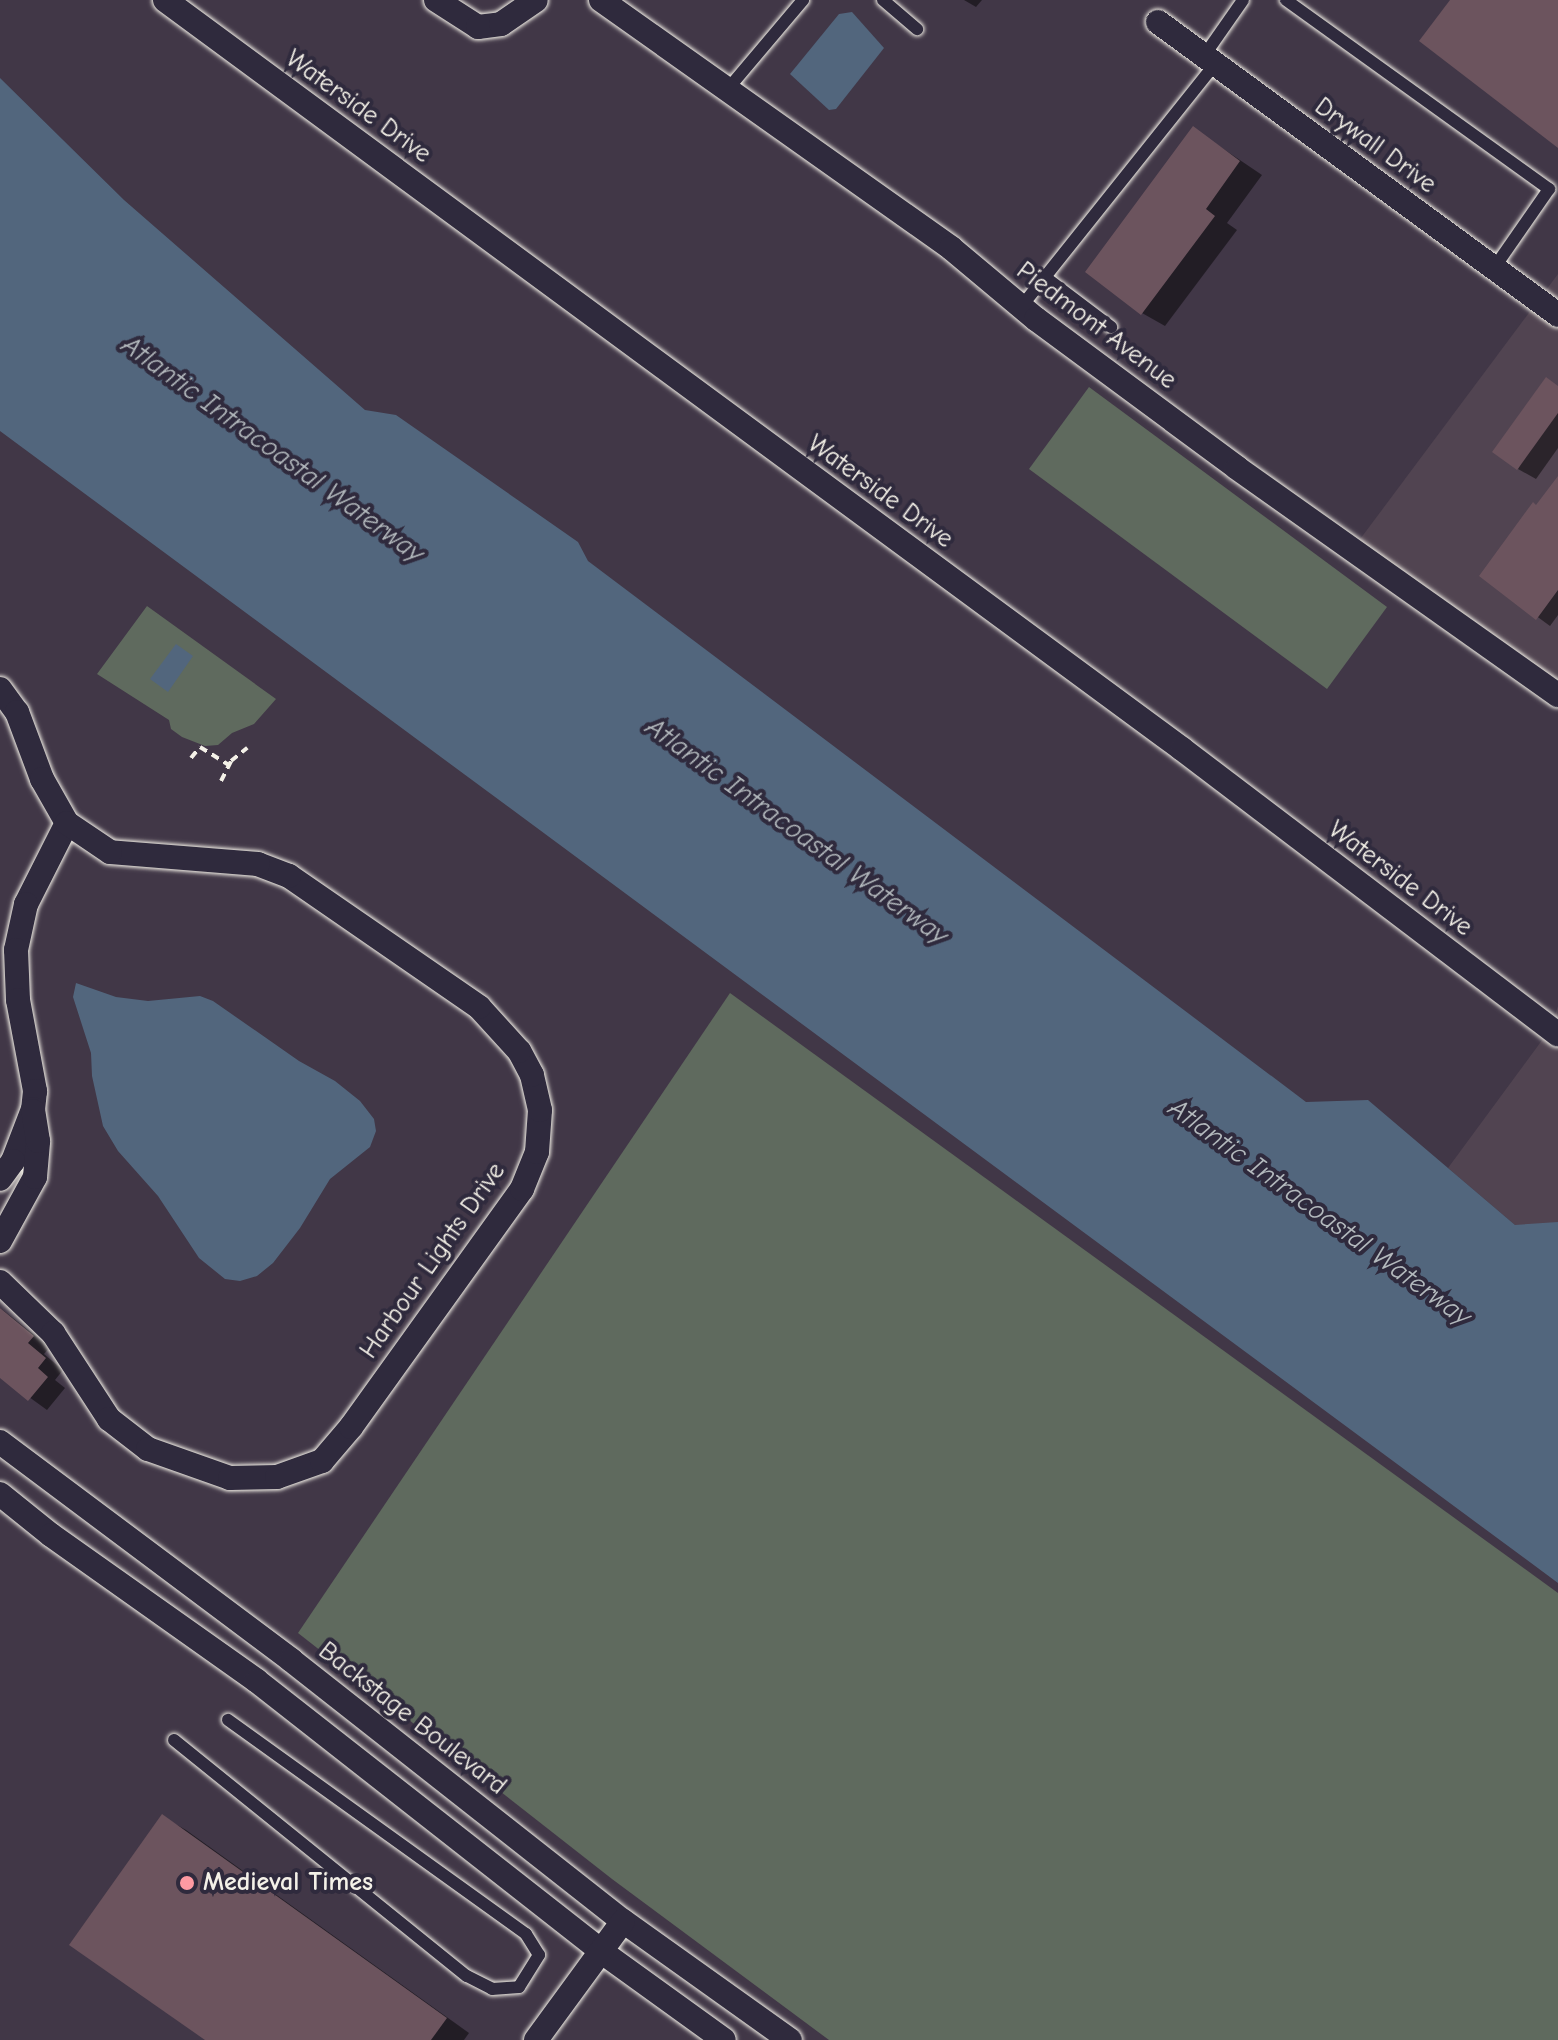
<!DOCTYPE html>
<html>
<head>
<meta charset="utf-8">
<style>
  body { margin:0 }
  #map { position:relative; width:1558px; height:2040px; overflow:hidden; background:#413747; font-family:"Comic Neue",sans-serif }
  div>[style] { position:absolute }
  .built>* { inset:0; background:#514451 }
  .green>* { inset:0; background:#5f6a5e }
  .water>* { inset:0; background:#52667d }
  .shadow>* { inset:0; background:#0007 }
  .building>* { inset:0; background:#6c545e }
  .path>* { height:4px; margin-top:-2px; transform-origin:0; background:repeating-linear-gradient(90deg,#f4f1e8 0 8px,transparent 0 14px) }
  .roads { filter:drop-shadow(0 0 2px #f4f1e8) drop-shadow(0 0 2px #f4f1e8) }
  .lane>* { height:12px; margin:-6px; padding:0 6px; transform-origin:6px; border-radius:6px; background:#2f2a3d }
  .street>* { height:24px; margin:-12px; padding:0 12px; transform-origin:12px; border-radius:12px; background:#2f2a3d }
  .dots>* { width:22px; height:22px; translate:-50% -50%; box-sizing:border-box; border:4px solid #2f2a3d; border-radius:50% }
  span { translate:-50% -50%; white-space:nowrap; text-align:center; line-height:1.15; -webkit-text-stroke:8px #2f2a3d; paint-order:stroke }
  .street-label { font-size:26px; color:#f4f1e8 }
  .poi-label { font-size:26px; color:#f4f1e8; font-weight:700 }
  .left { translate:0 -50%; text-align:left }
  .water-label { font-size:28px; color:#b3b9bd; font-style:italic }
</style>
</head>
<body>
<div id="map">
  <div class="built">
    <i style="clip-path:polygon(1558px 274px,1558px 695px,1352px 550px)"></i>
    <i style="clip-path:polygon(1558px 1006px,1558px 1229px,1515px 1225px,1448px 1168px,1551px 1028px)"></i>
  </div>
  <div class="green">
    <i style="clip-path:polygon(1089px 387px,1387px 607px,1327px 689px,1029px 469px)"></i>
    <i style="clip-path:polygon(147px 606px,276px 699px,254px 724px,232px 733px,218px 745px,205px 746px,182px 737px,171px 729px,169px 720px,97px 674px)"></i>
    <i style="clip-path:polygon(730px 993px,1558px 1593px,1558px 2040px,829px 2040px,612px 1879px,298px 1633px)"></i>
  </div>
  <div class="water">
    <i style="clip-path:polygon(852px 12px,884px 48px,836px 109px,829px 110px,790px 74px,839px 14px)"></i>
    <i style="clip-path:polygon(0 78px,124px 200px,365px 410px,396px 415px,578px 542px,588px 561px,1306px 1102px,1368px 1100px,1515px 1225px,1558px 1222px,1558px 1583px,0 431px)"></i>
    <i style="clip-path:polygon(176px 644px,193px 656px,168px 692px,150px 679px)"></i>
    <i style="clip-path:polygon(76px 983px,116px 997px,148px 1001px,200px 996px,213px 1001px,299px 1061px,335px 1081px,360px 1101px,374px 1119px,376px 1131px,370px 1147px,330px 1179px,300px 1228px,273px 1263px,257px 1276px,240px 1281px,225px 1279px,199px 1258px,158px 1196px,118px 1151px,103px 1126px,92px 1076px,91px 1053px,73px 997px)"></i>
  </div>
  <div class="shadow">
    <i style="clip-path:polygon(964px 0,982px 0,976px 7px)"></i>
    <i style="clip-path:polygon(1194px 129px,1262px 175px,1227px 223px,1237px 230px,1165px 326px,1142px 313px)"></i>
    <i style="clip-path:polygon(1558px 387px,1558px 448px,1536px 479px,1518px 469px)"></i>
    <i style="clip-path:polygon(1558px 480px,1558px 615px,1550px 626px,1482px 576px)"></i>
    <i style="clip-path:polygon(0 1308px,50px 1347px,44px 1354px,63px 1370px,55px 1380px,65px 1388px,47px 1410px,0 1376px)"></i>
    <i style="clip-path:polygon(163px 1817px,186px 1830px,469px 2033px,464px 2040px,207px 2040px)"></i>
  </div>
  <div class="building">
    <i style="clip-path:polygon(1450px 0,1558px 0,1558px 148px,1419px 41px)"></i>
    <i style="clip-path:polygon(1193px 126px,1240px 161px,1206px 209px,1215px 216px,1141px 315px,1085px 272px)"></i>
    <i style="clip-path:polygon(1546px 377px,1558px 386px,1558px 413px,1517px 470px,1492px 452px)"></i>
    <i style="clip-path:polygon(1558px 476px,1558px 590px,1536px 620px,1479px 576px,1533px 502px,1536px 505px)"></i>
    <i style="clip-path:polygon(0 1308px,34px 1336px,28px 1343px,46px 1358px,38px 1368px,48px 1377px,28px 1401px,0 1378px)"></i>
    <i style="clip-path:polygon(162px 1814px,447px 2018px,431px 2040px,205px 2040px,69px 1945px)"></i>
  </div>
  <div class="path">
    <i style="left:191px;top:758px;width:14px;rotate:-51deg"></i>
    <i style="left:200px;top:747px;width:34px;rotate:32deg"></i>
    <i style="left:221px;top:781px;width:22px;rotate:-63deg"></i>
    <i style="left:231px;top:761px;width:21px;rotate:-39deg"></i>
  </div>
  <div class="roads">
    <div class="lane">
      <i style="left:883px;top:0;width:45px;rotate:40.5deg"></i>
      <i style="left:1286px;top:0;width:324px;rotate:35.7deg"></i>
      <i style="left:1549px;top:189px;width:96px;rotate:124.8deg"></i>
      <i style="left:1204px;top:56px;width:68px;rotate:-55.1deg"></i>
      <i style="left:727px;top:90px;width:118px;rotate:-49.8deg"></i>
      <i style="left:1045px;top:277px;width:83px;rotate:37.1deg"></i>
      <i style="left:1021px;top:307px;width:311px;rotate:-51.4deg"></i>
      <i style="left:174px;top:1740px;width:376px;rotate:38.9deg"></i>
      <i style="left:467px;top:1976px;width:28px;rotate:27deg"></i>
      <i style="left:492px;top:1989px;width:27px;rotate:-4deg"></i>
      <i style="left:519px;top:1987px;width:38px;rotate:-58deg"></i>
      <i style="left:539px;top:1955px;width:25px;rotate:-122deg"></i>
      <i style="left:526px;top:1934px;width:367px;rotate:-144.3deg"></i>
    </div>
    <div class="street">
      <i style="left:165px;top:0;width:1263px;rotate:36.37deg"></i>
      <i style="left:1182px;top:749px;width:472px;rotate:37.2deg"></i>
      <i style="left:436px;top:0;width:50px;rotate:32.7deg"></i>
      <i style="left:478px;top:27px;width:23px;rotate:-7deg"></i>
      <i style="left:501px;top:24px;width:42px;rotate:-34.4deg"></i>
      <i style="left:601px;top:0;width:429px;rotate:35.3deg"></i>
      <i style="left:951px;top:248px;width:111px;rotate:39.9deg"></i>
      <i style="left:1036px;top:319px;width:250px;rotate:36.5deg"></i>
      <i style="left:1237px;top:468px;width:393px;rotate:35.3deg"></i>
      <i style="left:1158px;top:22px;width:496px;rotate:36.2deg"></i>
      <i style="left:0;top:689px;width:29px;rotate:54deg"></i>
      <i style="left:17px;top:712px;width:72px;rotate:69.5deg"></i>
      <i style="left:42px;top:779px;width:51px;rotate:60.4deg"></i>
      <i style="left:67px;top:823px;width:91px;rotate:116.8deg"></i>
      <i style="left:26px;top:904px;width:47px;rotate:102.3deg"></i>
      <i style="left:16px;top:950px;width:50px;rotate:87.7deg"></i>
      <i style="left:18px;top:1000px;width:93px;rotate:79.4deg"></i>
      <i style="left:35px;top:1091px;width:18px;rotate:96deg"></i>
      <i style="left:33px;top:1109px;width:56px;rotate:111deg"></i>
      <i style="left:13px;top:1161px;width:22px;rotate:126deg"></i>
      <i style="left:0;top:1241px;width:73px;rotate:-61.3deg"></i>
      <i style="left:35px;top:1177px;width:36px;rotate:-85deg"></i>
      <i style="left:38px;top:1141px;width:30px;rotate:-99deg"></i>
      <i style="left:0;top:1282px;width:74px;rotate:43.9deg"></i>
      <i style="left:53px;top:1333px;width:103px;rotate:56.9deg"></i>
      <i style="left:109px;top:1419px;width:49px;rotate:37.6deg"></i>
      <i style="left:148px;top:1449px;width:87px;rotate:19.5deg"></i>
      <i style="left:230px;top:1478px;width:47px;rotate:-1.2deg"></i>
      <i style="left:277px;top:1477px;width:48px;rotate:-19.6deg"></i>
      <i style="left:322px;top:1461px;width:45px;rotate:-49.5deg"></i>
      <i style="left:351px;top:1427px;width:293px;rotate:-54.3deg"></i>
      <i style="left:522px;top:1189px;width:40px;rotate:-68deg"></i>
      <i style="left:537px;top:1152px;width:42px;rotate:-85.9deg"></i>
      <i style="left:540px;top:1110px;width:36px;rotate:-103deg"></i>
      <i style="left:532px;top:1075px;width:27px;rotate:-118deg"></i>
      <i style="left:519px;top:1051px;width:59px;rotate:-132.3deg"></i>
      <i style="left:479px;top:1007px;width:231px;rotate:-145.4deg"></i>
      <i style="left:289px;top:876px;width:33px;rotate:-159deg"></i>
      <i style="left:258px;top:864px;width:148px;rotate:-175.4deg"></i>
      <i style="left:110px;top:852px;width:52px;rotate:-146deg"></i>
      <i style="left:0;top:1442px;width:364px;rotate:36.8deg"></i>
      <i style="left:291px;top:1660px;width:422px;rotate:38.2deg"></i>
      <i style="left:623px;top:1921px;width:205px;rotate:35.5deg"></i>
      <i style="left:0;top:1494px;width:65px;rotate:38.8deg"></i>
      <i style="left:51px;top:1535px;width:252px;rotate:35.3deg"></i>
      <i style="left:257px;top:1681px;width:439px;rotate:38.1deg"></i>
      <i style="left:602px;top:1952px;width:150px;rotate:35.8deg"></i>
      <i style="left:536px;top:2040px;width:147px;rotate:-53.8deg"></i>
    </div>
  </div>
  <div class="dots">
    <i style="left:187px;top:1883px;background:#ff9aa2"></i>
  </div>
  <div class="street-label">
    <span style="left:358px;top:107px;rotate:36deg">Waterside Drive</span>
    <span style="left:1375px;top:146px;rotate:36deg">Drywall Drive</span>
    <span style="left:1096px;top:326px;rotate:37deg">Piedmont Avenue</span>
    <span style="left:880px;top:492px;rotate:36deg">Waterside Drive</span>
    <span style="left:1400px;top:879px;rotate:37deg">Waterside Drive</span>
    <span style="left:433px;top:1261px;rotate:-55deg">Harbour Lights Drive</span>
    <span style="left:412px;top:1719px;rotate:38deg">Backstage Boulevard</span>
  </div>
  <div class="poi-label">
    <span class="left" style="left:203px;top:1883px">Medieval Times</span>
  </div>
  <div class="water-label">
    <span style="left:273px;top:449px;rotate:36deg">Atlantic Intracoastal Waterway</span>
    <span style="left:797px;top:831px;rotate:36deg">Atlantic Intracoastal Waterway</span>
    <span style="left:1320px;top:1212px;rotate:36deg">Atlantic Intracoastal Waterway</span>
  </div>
</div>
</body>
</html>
